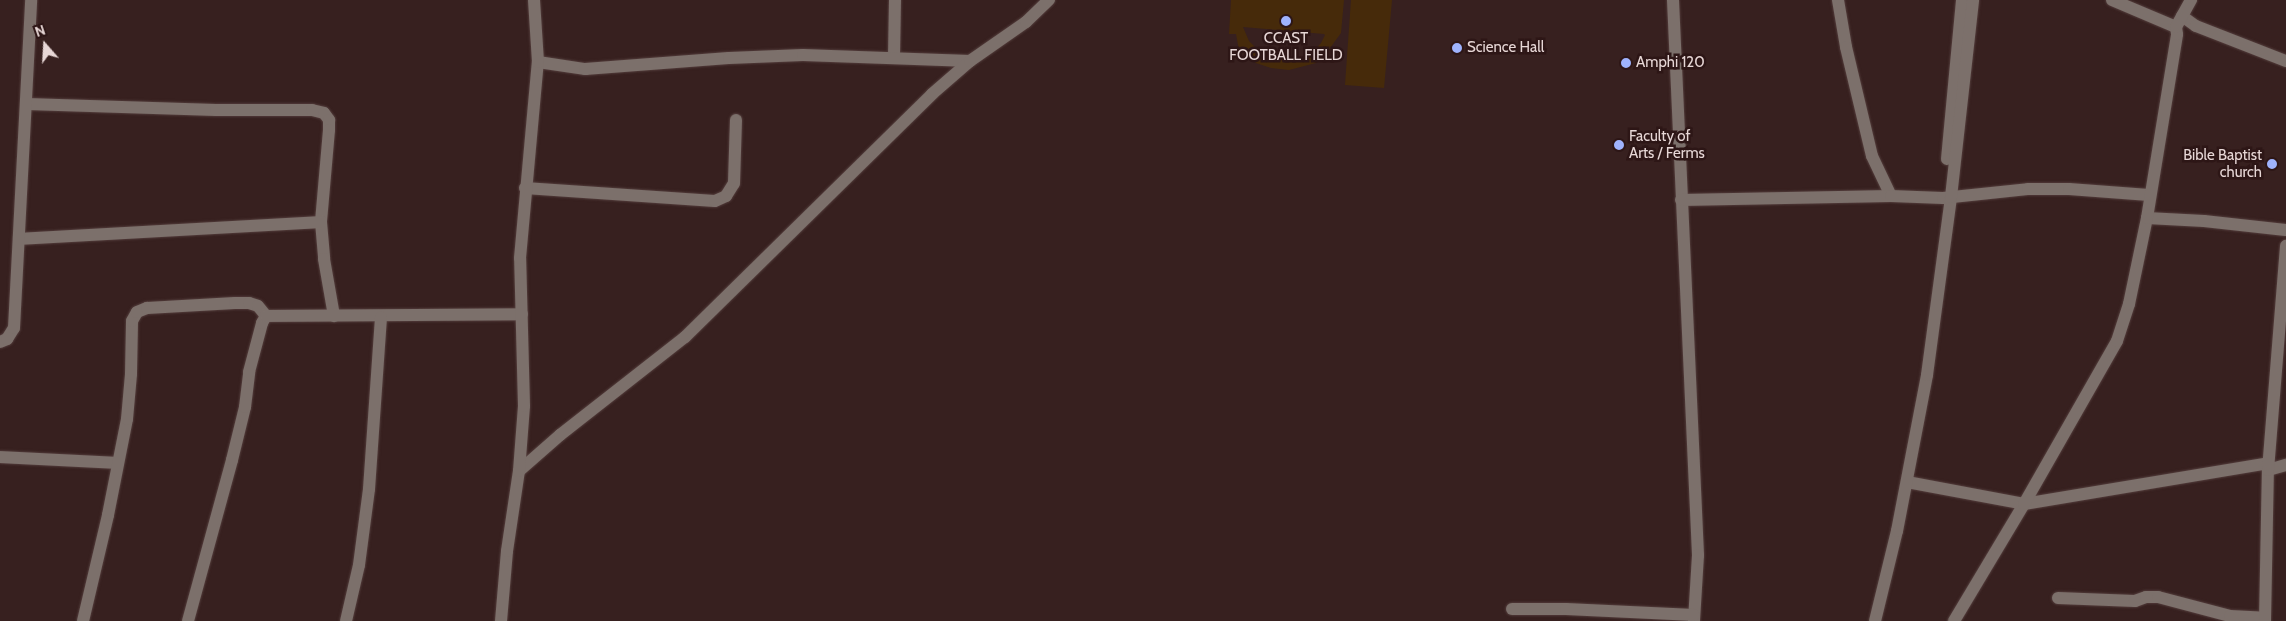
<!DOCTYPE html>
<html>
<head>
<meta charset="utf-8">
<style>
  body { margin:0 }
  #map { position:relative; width:2286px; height:621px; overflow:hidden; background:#37201f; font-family:Cabin,sans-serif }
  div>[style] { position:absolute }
  .green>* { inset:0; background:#462a0a }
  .roads { filter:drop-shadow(0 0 1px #533d3c) drop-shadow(0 0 1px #533d3c) }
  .minor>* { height:12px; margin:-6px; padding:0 6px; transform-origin:6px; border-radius:6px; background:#7c706b }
  .dots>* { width:14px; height:14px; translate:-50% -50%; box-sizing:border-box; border:2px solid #2d1616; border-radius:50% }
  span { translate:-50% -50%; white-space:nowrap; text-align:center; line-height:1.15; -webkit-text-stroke:5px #2d1616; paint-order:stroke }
  .poi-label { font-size:15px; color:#e7d7d6 }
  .left { translate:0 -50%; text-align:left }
  .right { translate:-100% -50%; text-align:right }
  .north { position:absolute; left:20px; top:20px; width:50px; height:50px; -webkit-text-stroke:4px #2d1616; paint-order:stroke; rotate:341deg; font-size:14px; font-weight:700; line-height:20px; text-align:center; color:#e7d7d6 }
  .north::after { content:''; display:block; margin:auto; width:18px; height:22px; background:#e7d7d6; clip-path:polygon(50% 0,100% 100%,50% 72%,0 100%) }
</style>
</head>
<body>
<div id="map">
  <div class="green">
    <i style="clip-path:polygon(evenodd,1231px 0,1344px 0,1341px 33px,1325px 55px,1316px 63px,1289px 70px,1271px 68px,1256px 63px,1239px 50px,1236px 34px,1229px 34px,1231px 0,1243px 27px,1324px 34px,1325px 35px,1321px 43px,1312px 53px,1301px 58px,1288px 60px,1259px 51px,1249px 41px,1243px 27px)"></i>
    <i style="clip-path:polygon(1351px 0,1392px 0,1384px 88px,1345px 85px)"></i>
  </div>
  <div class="roads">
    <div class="minor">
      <i style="left:1673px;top:0;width:556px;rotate:87.42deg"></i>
      <i style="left:1698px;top:555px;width:66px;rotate:93.5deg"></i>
      <i style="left:1838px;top:0;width:48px;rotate:80.3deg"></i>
      <i style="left:1846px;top:47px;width:112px;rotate:76.6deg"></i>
      <i style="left:1872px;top:156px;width:44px;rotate:64.6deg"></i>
      <i style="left:2112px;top:0;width:69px;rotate:22.9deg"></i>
      <i style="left:2182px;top:16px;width:17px;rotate:36deg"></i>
      <i style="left:2196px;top:26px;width:97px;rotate:21.3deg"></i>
      <i style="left:894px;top:57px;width:57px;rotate:-89deg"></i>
      <i style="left:538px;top:62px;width:48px;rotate:8.5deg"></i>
      <i style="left:585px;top:69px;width:144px;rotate:-4.4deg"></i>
      <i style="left:729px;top:58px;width:74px;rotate:-2.3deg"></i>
      <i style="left:803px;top:55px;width:167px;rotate:2.1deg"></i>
      <i style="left:27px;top:104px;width:189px;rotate:1.8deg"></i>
      <i style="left:216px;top:110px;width:96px"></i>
      <i style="left:312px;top:110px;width:12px;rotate:14deg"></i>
      <i style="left:324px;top:113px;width:9px;rotate:54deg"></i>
      <i style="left:329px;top:120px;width:10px;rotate:90deg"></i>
      <i style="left:329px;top:130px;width:92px;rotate:95deg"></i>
      <i style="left:321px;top:222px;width:37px;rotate:85deg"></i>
      <i style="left:324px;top:259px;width:58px;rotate:80deg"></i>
      <i style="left:1947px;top:159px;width:160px;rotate:-84.6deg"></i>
      <i style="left:525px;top:188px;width:190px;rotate:3.9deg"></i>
      <i style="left:715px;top:201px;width:12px;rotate:-24deg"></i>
      <i style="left:726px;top:196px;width:15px;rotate:-58deg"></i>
      <i style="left:734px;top:183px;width:63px;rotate:-88.2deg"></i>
      <i style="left:1681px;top:200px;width:210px;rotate:-1.1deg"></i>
      <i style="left:1891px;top:196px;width:52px;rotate:2.2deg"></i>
      <i style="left:1943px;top:198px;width:85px;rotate:-6deg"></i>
      <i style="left:2028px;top:189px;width:41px"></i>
      <i style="left:2069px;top:189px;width:80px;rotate:4.3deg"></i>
      <i style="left:2147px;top:218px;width:57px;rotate:3deg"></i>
      <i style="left:2204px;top:221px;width:82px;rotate:6.3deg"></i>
      <i style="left:19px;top:239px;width:302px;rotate:-3.2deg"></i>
      <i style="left:0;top:342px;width:8px;rotate:-23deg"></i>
      <i style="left:7px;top:339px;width:13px;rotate:-58deg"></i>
      <i style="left:14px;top:328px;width:328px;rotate:-87deg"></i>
      <i style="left:0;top:457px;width:118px;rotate:2.9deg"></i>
      <i style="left:2268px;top:470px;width:19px;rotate:-16deg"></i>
      <i style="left:519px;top:471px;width:55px;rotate:-41.3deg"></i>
      <i style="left:560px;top:435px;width:159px;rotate:-38.1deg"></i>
      <i style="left:685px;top:337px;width:346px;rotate:-44.5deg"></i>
      <i style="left:932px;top:94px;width:50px;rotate:-41deg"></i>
      <i style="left:970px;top:61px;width:68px;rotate:-34.9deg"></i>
      <i style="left:1026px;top:22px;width:32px;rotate:-44deg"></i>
      <i style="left:1907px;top:482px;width:119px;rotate:10.6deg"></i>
      <i style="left:2024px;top:504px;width:248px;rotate:-9.5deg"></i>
      <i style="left:2058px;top:598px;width:77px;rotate:2.2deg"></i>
      <i style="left:2135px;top:601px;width:12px;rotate:-20deg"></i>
      <i style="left:2146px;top:597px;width:12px"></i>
      <i style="left:2158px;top:597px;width:74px;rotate:14.8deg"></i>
      <i style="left:2230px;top:616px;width:35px;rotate:3deg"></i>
      <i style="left:1512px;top:609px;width:54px"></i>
      <i style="left:1566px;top:609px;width:128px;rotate:2.7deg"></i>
      <i style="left:83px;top:621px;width:109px;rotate:-76.7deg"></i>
      <i style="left:108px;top:515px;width:98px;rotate:-78.8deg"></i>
      <i style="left:127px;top:419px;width:45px;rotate:-84.9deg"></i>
      <i style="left:131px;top:374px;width:53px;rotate:-88.9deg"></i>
      <i style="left:132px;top:321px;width:10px;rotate:-61deg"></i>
      <i style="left:137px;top:312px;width:11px;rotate:-22deg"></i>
      <i style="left:147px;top:308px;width:88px;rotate:-3.3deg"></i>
      <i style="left:235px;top:303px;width:14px"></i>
      <i style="left:249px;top:303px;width:9px;rotate:18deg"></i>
      <i style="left:258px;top:306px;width:13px;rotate:51deg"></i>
      <i style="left:188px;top:621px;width:167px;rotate:-74.7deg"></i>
      <i style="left:232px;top:460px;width:55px;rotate:-76.2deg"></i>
      <i style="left:245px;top:407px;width:35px;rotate:-83deg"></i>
      <i style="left:249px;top:372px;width:51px;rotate:-75.1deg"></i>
      <i style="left:262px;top:323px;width:8px;rotate:-60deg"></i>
      <i style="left:266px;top:316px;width:256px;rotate:-0.4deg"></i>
      <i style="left:346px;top:621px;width:57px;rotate:-76.9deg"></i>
      <i style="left:359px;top:565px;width:77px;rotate:-82.5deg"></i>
      <i style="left:369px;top:489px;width:172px;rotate:-86deg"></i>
      <i style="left:501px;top:621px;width:70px;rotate:-85.1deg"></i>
      <i style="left:507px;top:551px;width:81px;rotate:-81.5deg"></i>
      <i style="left:519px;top:471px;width:65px;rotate:-85.6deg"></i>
      <i style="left:524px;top:406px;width:148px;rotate:-91.5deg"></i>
      <i style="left:520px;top:258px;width:197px;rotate:-84.8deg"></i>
      <i style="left:538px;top:62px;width:62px;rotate:-93.7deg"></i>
      <i style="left:1875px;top:621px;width:93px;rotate:-76.3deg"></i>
      <i style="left:1897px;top:531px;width:159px;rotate:-79.1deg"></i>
      <i style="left:1927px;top:375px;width:180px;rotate:-82.3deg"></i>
      <i style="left:1951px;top:197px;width:198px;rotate:-83.6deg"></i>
      <i style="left:1954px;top:621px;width:136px;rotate:-59.1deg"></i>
      <i style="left:2024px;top:504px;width:188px;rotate:-60.3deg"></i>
      <i style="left:2117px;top:341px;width:39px;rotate:-72deg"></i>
      <i style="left:2129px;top:304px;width:88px;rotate:-78.2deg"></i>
      <i style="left:2147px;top:218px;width:186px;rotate:-80.7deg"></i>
      <i style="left:2177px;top:34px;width:7px;rotate:-98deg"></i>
      <i style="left:2176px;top:27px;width:31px;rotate:-61deg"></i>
      <i style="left:2265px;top:621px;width:151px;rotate:-88.9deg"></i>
      <i style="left:2268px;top:470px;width:225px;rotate:-85.4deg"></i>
    </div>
  </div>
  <div class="dots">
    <i style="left:1286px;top:21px;background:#9fb3fd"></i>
    <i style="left:1457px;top:48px;background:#9fb3fd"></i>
    <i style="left:1626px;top:63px;background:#9fb3fd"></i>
    <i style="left:1619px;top:145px;background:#9fb3fd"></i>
    <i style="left:2272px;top:164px;background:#9fb3fd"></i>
  </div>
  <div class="poi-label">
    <span style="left:1286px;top:47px">CCAST<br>FOOTBALL FIELD</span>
    <span class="left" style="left:1467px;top:48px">Science Hall</span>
    <span class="left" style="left:1636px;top:63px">Amphi 120</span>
    <span class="left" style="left:1629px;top:145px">Faculty of<br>Arts / Ferms</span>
    <span class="right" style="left:2262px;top:164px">Bible Baptist<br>church</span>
  </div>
  <div class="north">N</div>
</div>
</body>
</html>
